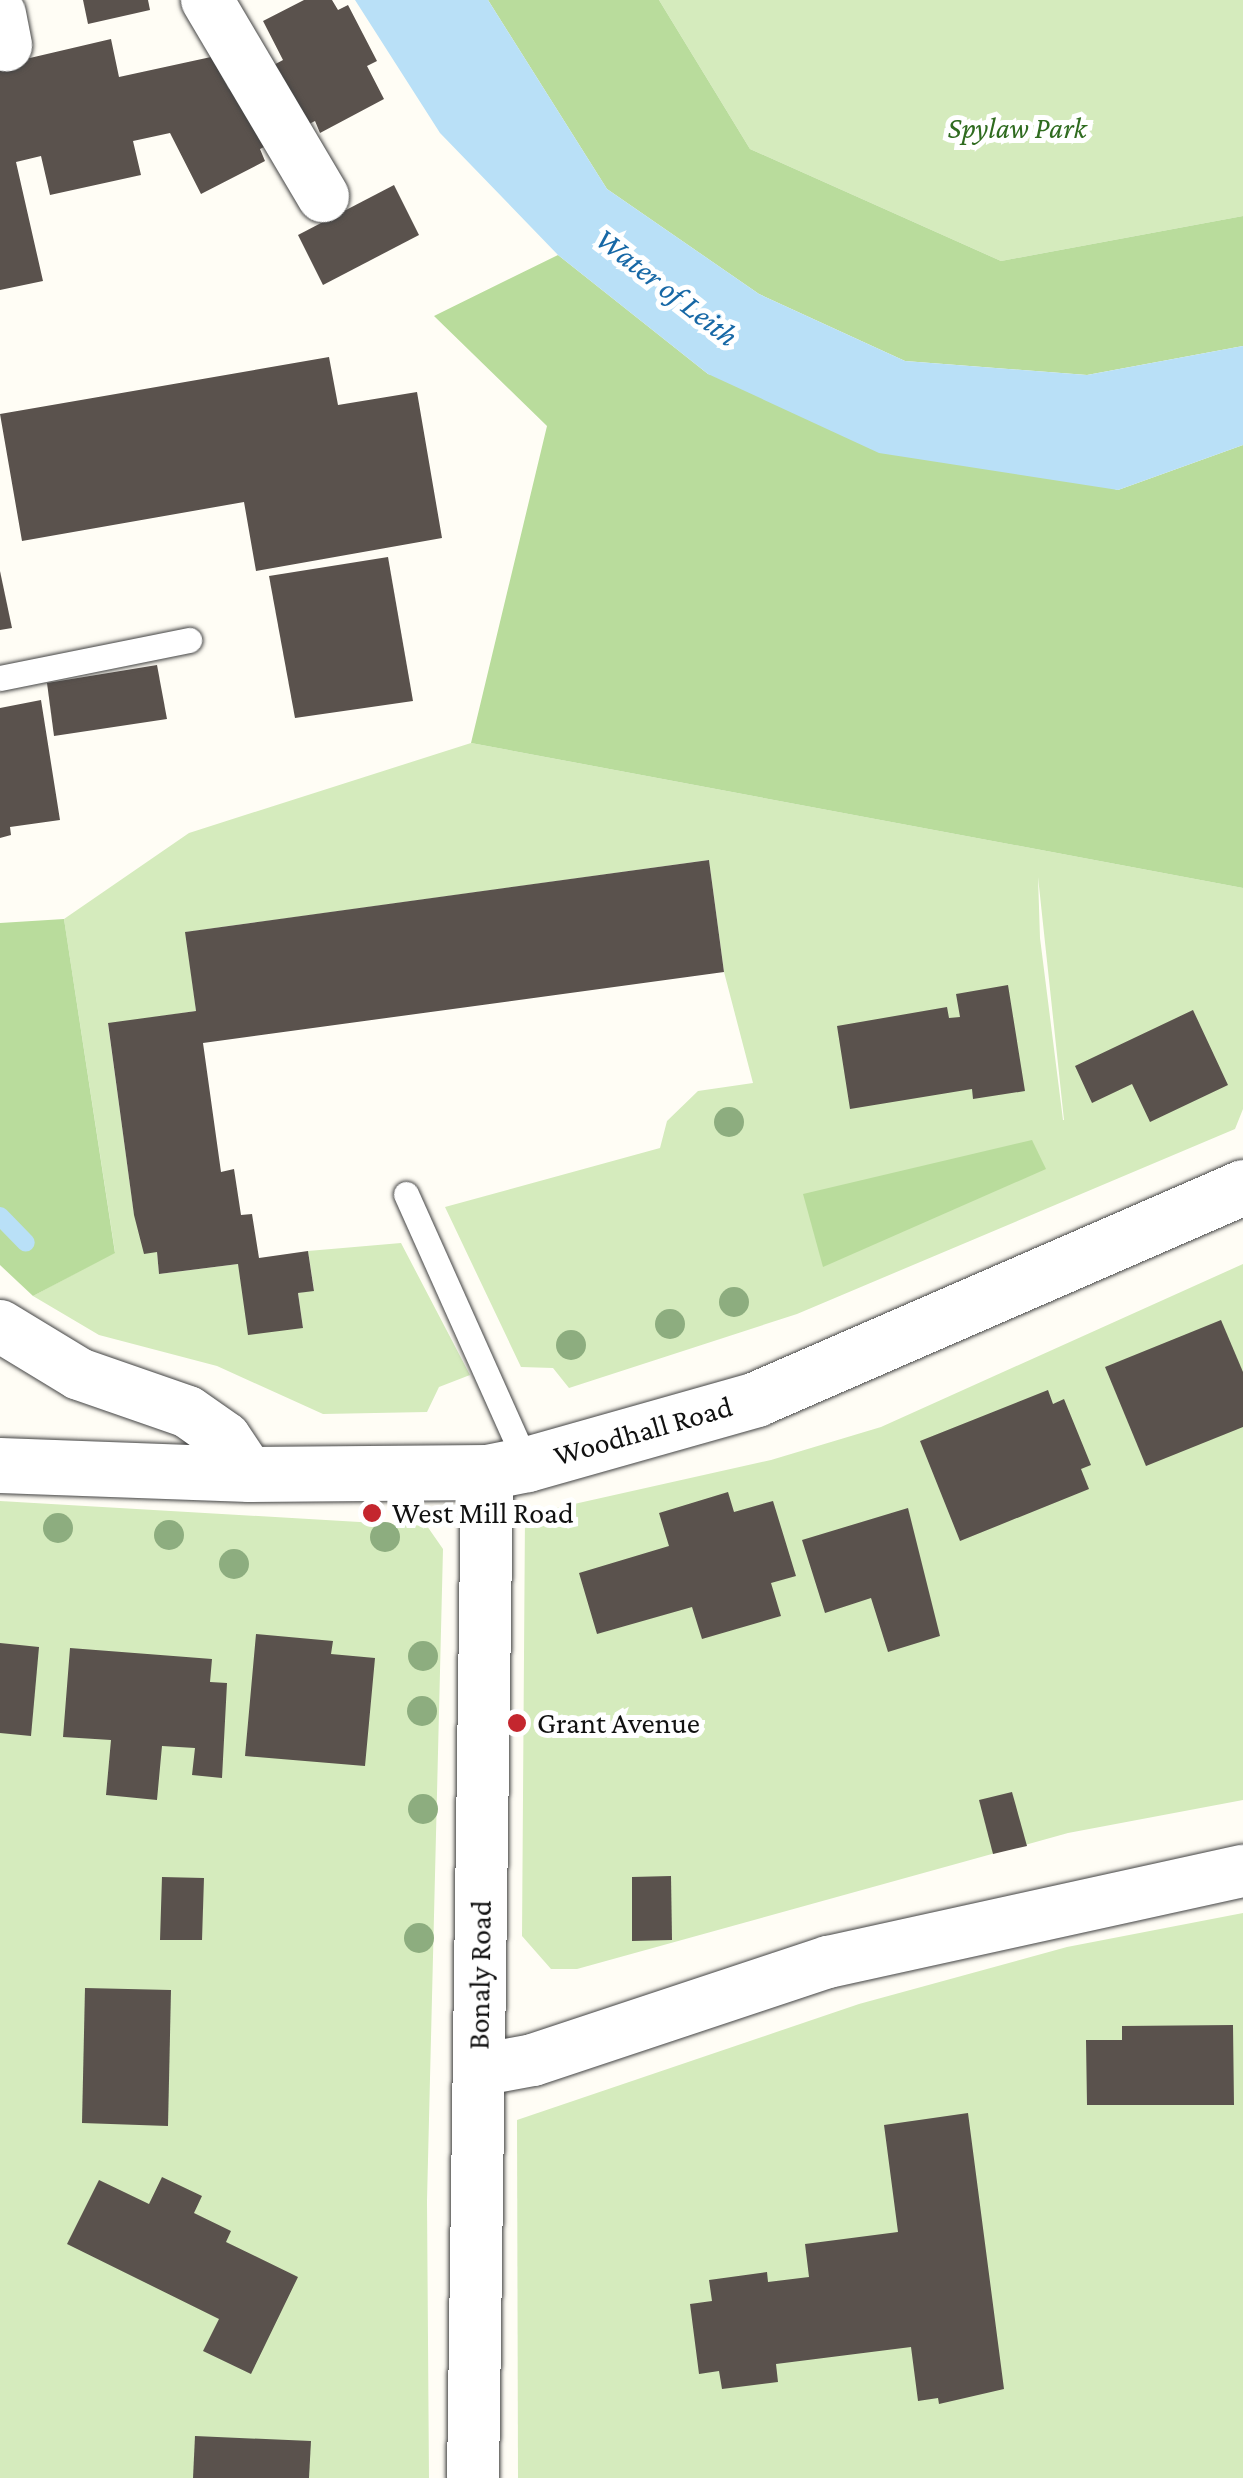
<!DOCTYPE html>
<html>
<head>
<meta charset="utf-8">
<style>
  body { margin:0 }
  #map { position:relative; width:1243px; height:2478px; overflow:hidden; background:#fffdf5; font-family:"Crimson Pro",serif }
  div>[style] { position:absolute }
  .green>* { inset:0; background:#d5ebbd }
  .forest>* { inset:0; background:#b9dc9c }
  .water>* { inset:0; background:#b9e0f7 }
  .stream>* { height:18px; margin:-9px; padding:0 9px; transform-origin:9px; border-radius:9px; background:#b9e0f7 }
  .building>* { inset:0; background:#5a524d }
  .roads { filter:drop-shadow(0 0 2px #444) drop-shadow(0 0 2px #444) }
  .service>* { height:25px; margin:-12.5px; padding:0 12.5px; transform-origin:12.5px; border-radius:12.5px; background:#fff }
  .minor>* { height:52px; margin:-26px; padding:0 26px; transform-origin:26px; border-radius:26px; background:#fff }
  .tertiary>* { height:55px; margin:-27.5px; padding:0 27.5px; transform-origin:27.5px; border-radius:27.5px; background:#fff }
  .trees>* { width:30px; height:30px; margin:-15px; border-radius:50%; background:#8dad7f }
  .dots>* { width:28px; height:28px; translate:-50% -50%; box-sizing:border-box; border:5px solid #fff; border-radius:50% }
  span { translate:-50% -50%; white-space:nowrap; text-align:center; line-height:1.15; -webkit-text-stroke:10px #fff; paint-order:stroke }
  .park-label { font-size:30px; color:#2f6b1f; font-style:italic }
  .street-label { font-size:30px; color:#111 }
  .poi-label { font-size:30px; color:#111 }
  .left { translate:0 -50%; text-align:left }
  .water-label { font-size:32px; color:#1768a6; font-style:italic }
</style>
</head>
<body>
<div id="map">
  <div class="green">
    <i style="clip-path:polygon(659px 0,1243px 0,1243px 216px,1001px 261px,750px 149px)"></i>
    <i style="clip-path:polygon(evenodd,471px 743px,1243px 888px,1243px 1109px,1235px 1129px,797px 1314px,569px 1388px,553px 1368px,521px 1367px,445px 1207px,660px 1148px,667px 1121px,698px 1091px,753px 1083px,724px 972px,709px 860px,186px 932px,196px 1011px,108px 1024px,134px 1214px,157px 1252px,159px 1274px,238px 1264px,303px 1328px,298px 1293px,314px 1290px,308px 1251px,401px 1243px,470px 1375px,439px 1387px,427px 1412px,323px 1414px,217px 1366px,99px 1335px,33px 1296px,115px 1252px,64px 919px,189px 833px,471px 743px,1038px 877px,1064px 1120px,1063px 1120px,1040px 938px,1038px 877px)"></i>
    <i style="clip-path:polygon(1243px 1264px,1243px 1800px,1068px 1833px,577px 1969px,551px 1969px,522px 1936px,525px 1515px,771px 1460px,881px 1427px)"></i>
    <i style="clip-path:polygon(0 1501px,427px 1526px,443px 1549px,427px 2201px,429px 2478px,0 2478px)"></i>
    <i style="clip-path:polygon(1243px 1913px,1243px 2478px,518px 2478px,517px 2120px,859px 2004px,1067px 1947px)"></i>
  </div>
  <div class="forest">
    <i style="clip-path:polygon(488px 0,659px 0,750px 149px,1001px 261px,1243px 216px,1243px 346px,1087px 375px,905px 361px,759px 294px,607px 189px)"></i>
    <i style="clip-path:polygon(558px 255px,708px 374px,1118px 490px,1243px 445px,1243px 888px,471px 743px,547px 426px,434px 316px)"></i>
    <i style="clip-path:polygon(64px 919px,115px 1253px,33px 1296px,0 1265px,0 923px)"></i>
    <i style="clip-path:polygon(1032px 1140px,1046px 1169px,823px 1267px,803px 1194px)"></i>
  </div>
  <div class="water">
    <i style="clip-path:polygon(355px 0,488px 0,607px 189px,759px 294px,905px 361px,1087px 375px,1243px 346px,1243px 445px,1118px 490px,879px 453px,708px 374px,558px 255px,440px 133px)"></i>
  </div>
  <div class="stream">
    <i style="left:0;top:1216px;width:37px;rotate:46deg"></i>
  </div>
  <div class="building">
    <i style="clip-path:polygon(83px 0,148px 0,150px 10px,88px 24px)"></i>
    <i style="clip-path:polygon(304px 0,332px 0,338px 10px,348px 5px,377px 61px,367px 66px,384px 99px,320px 133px,315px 121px,260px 149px,265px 161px,201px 194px,170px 133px,133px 141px,141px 175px,50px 195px,41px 156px,16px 162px,43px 281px,0 290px,0 65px,111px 39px,119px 77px,211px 57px,229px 89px,283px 60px,263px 21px)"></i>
    <i style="clip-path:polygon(394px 185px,419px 235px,323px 285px,298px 235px)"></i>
    <i style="clip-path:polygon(329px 357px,338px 405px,417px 392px,442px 538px,256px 571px,244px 502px,22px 541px,0 414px)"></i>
    <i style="clip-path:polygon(388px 557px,413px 701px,295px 718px,269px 576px)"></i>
    <i style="clip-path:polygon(0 571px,12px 628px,0 630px)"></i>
    <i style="clip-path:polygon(157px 665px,167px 719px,54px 736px,47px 683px)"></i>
    <i style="clip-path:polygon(41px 700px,60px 820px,10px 827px,11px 835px,0 838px,0 708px)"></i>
    <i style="clip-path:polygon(709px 860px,724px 972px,203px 1043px,221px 1172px,234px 1169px,241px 1215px,252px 1214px,259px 1258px,308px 1251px,314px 1291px,298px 1293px,303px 1328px,248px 1335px,238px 1264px,159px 1274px,157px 1252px,144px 1254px,134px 1215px,108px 1023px,196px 1011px,185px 932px)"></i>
    <i style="clip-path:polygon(1008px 985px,1025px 1091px,973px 1099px,972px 1089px,850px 1109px,837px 1026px,947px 1007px,949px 1018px,960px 1017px,956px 994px)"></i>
    <i style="clip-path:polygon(1193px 1010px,1228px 1085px,1150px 1122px,1132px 1084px,1092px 1103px,1075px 1066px)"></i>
    <i style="clip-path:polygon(1221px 1320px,1243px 1372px,1243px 1427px,1146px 1466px,1105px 1367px)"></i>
    <i style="clip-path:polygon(1048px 1390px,1053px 1404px,1064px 1399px,1091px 1465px,1081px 1469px,1089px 1489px,960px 1541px,920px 1441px)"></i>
    <i style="clip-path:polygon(728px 1492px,734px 1512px,773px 1501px,796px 1576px,771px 1583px,781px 1616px,702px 1639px,692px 1607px,597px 1634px,579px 1573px,669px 1546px,659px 1513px)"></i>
    <i style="clip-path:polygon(908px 1508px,940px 1636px,888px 1652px,871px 1598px,825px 1613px,802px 1540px)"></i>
    <i style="clip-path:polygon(256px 1634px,333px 1641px,331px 1654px,375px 1658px,365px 1766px,245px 1756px)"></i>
    <i style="clip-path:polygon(0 1643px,39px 1647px,31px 1736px,0 1733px)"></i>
    <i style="clip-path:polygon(70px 1648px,212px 1659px,210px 1682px,227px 1683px,222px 1778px,192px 1775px,195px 1748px,162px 1746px,157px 1800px,106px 1795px,111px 1740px,63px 1737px)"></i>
    <i style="clip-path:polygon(1012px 1792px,1027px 1846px,993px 1854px,979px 1800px)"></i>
    <i style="clip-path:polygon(671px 1876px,672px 1940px,632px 1941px,632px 1877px)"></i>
    <i style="clip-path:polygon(162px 1877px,204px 1878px,202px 1940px,160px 1940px)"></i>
    <i style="clip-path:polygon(85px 1988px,171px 1990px,168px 2126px,82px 2123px)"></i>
    <i style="clip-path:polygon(1233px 2025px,1234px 2105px,1087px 2105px,1086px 2040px,1122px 2040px,1122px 2026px)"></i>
    <i style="clip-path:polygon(968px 2113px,1004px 2389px,939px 2404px,938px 2398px,918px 2401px,911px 2347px,776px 2364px,778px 2382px,722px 2389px,719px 2371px,699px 2374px,690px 2304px,712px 2301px,709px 2280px,767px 2272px,768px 2282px,809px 2277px,805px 2244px,898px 2232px,884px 2125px)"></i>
    <i style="clip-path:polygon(162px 2177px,202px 2196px,194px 2213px,231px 2231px,226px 2242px,298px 2277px,251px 2374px,203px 2351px,219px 2319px,67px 2244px,99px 2180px,149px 2204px)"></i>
    <i style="clip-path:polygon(195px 2436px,311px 2441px,309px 2478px,193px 2478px)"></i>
  </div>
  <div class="roads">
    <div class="service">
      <i style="left:0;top:678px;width:193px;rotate:-11.4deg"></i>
      <i style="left:406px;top:1194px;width:296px;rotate:65.9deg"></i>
    </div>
    <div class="minor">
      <i style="left:207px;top:0;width:228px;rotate:59.4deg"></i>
      <i style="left:0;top:14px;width:32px;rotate:79deg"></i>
      <i style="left:0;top:1326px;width:92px;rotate:31.3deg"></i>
      <i style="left:79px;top:1374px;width:115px;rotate:19.2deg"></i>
      <i style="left:188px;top:1412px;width:45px;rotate:35.1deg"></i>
      <i style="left:225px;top:1438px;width:43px;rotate:56.3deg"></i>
      <i style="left:479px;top:2070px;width:55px;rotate:-10.5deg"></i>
      <i style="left:533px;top:2060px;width:311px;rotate:-18.4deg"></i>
      <i style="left:828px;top:1962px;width:425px;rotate:-12.4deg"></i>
      <i style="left:473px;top:2478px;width:1006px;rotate:-89.2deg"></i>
    </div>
    <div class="tertiary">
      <i style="left:0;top:1465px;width:249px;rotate:2.1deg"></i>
      <i style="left:249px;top:1474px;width:238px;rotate:-0.5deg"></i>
      <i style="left:487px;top:1472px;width:41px;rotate:-11.3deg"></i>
      <i style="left:527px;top:1464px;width:238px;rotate:-15.8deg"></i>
      <i style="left:756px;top:1399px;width:531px;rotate:-23.52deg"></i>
    </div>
  </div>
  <div class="trees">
    <i style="left:729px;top:1122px"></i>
    <i style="left:734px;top:1302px"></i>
    <i style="left:670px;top:1324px"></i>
    <i style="left:571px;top:1345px"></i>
    <i style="left:58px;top:1528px"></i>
    <i style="left:169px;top:1535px"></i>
    <i style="left:385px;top:1537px"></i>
    <i style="left:234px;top:1564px"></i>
    <i style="left:423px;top:1656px"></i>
    <i style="left:422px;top:1711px"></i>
    <i style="left:423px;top:1809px"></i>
    <i style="left:419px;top:1938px"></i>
  </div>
  <div class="dots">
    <i style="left:372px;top:1513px;background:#c4262e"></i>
    <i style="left:517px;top:1723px;background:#c4262e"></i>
  </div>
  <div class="park-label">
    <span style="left:1017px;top:128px">Spylaw Park</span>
  </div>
  <div class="street-label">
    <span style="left:643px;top:1431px;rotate:-16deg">Woodhall Road</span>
    <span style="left:480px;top:1975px;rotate:-89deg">Bonaly Road</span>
  </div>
  <div class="poi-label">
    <span class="left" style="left:392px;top:1513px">West Mill Road</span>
    <span class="left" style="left:537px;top:1723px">Grant Avenue</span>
  </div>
  <div class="water-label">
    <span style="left:667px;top:287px;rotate:38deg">Water of Leith</span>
  </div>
</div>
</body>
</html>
